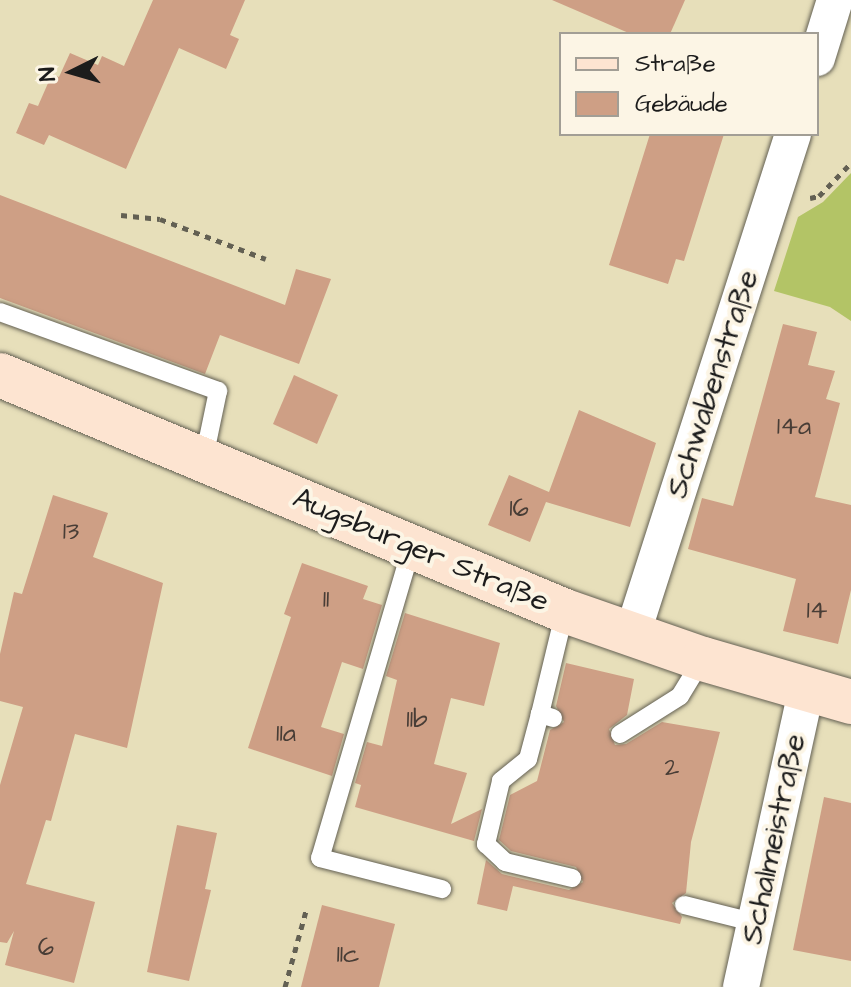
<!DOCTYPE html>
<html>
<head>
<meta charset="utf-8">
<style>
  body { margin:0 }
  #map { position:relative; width:851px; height:987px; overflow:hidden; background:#e7dfba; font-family:"Architects Daughter",sans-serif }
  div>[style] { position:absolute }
  .green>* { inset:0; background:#b3c466 }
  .building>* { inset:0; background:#ce9f85 }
  .path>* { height:5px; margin-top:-2.5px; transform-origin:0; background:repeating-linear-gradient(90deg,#636053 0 6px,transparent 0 12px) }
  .roads { filter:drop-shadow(0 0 2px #636053) drop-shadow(0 0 2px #636053) }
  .lane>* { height:18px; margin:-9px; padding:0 9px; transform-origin:9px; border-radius:9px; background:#fff }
  .street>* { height:36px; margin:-18px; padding:0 18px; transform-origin:18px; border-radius:18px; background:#fff }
  .secondary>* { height:44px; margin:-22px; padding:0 22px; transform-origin:22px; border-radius:22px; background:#fde4d1 }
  span { translate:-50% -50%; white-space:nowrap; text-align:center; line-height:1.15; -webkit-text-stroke:8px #fcf5e5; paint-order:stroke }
  .number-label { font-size:26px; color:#483d36 }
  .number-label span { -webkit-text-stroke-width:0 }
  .street-label { font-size:30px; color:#1c1c1c }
  .legend { position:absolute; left:559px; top:32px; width:260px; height:104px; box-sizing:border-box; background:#fcf5e5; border:2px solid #a29e95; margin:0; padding:10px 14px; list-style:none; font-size:24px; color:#1c1c1c }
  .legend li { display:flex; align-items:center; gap:16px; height:40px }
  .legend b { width:40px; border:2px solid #a29e95 }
  .north { position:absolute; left:32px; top:32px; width:80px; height:80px; -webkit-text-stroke:6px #fcf5e5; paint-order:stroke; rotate:265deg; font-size:22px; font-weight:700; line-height:32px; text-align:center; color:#1c1c1c }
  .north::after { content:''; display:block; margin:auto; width:28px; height:36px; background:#1c1c1c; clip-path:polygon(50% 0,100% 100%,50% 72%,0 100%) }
</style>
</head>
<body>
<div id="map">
  <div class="green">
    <i style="clip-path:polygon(851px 173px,851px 321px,830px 307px,774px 291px,798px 217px,823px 202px)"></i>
  </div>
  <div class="building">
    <i style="clip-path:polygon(153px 0,245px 0,230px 35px,239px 39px,226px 69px,179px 48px,126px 169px,49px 135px,44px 145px,16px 133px,29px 103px,38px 106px,52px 74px,59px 77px,70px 53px,98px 65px,102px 56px,124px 66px)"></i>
    <i style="clip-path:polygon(552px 0,685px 0,670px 34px,631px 34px)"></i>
    <i style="clip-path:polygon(650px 134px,724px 134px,684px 261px,676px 259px,668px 284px,609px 265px)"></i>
    <i style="clip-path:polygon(0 195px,285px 305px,296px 269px,331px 279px,299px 364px,220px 335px,205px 374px,0 298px)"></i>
    <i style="clip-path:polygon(783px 324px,817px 332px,808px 365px,835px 371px,826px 399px,840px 403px,815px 497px,851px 505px,851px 590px,838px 644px,783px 631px,796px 579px,688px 549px,702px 498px,733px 506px)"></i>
    <i style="clip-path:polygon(294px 375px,338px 395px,317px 444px,273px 424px)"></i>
    <i style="clip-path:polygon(579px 410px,656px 443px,630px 527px,546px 502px,530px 542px,488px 525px,509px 475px,549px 492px)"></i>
    <i style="clip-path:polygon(53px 495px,108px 513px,93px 557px,163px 583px,127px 748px,75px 734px,51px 821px,46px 820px,26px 884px,95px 902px,74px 983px,5px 965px,14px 931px,7px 943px,0 942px,0 785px,23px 707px,0 701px,0 654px,14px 592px,22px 594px)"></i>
    <i style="clip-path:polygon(302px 563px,368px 586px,363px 599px,382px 605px,363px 669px,342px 662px,321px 727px,344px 734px,332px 776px,248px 748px,291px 617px,284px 614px)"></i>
    <i style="clip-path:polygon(405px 613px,500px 643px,484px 706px,451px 698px,434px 764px,467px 773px,451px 824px,482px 809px,474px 841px,355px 807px,361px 785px,355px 783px,367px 742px,382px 746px,397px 680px,386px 676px)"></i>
    <i style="clip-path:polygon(566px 663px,634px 679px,627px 715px,609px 729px,615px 745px,626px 744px,662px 722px,720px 732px,691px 842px,686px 893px,672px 903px,682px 917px,680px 924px,513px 886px,507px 911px,477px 904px,486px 860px,502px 874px,569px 890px,583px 882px,576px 867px,511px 851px,499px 840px,510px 795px,537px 781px,550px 730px,564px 722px,556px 706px)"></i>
    <i style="clip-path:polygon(824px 797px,851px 803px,851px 961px,793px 950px)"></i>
    <i style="clip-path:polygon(177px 825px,217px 833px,205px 889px,211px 890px,189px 981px,147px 972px)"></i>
    <i style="clip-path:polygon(322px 905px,395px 924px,379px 987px,301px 987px)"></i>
  </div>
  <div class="path">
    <i style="left:810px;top:198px;width:9px;rotate:-13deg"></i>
    <i style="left:819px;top:196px;width:46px;rotate:-45.9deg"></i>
    <i style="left:121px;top:215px;width:39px;rotate:6deg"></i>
    <i style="left:160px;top:219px;width:113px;rotate:20.7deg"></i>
    <i style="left:285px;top:987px;width:83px;rotate:-74.6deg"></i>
  </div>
  <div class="roads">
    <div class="lane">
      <i style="left:0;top:312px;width:232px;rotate:19.9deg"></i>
      <i style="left:218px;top:391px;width:68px;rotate:101.8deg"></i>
      <i style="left:412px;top:546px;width:325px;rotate:106.4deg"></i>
      <i style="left:320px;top:858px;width:126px;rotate:14.3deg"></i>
      <i style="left:540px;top:714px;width:47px;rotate:104.9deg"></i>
      <i style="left:528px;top:759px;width:35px;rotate:141deg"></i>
      <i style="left:501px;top:781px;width:65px;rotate:103.4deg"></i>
      <i style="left:486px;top:844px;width:26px;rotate:43deg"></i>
      <i style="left:505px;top:862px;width:69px;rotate:13.4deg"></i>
      <i style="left:553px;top:718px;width:14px;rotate:-163deg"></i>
      <i style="left:540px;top:714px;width:106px;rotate:-76.4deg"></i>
      <i style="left:620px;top:734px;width:71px;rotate:-32.3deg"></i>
      <i style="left:680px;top:696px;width:42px;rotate:-58.6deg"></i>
      <i style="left:684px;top:905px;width:74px;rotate:14deg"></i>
    </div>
    <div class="street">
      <i style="left:817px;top:58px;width:61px;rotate:-72.8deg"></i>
      <i style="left:632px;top:635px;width:526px;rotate:-72.18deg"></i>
      <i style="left:741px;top:987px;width:303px;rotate:-77.6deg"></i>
    </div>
    <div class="secondary">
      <i style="left:0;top:375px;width:612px;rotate:22.67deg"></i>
      <i style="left:565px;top:611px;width:146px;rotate:19.2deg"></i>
      <i style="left:703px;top:659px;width:154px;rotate:16.2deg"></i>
    </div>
  </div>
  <div class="number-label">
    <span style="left:794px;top:427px">14a</span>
    <span style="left:519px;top:509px">16</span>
    <span style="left:71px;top:532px">13</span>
    <span style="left:326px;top:600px">11</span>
    <span style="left:817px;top:611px">14</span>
    <span style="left:417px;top:720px">11b</span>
    <span style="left:286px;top:734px">11a</span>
    <span style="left:672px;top:768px">2</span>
    <span style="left:46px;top:948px">6</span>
    <span style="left:348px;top:955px">11c</span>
  </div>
  <div class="street-label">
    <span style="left:713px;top:384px;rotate:-72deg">Schwabenstraße</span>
    <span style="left:421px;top:550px;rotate:23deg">Augsburger Straße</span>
    <span style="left:774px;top:839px;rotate:-78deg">Schalmeistraße</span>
  </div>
  <ul class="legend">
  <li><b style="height:10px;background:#fde4d1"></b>Straße</li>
  <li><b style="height:22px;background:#ce9f85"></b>Gebäude</li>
  </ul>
  <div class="north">N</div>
</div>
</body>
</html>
